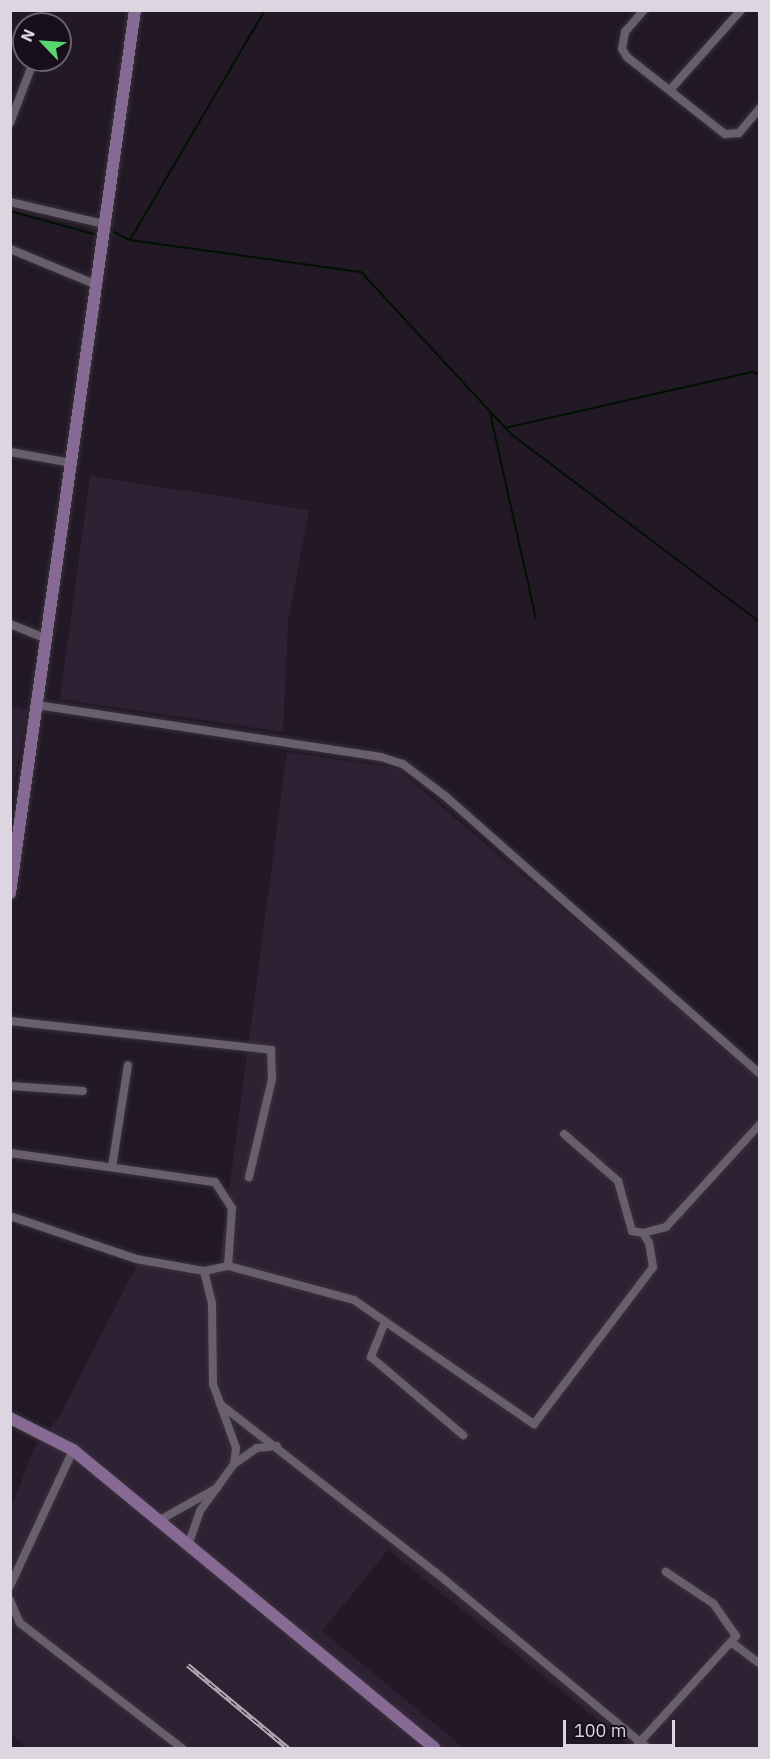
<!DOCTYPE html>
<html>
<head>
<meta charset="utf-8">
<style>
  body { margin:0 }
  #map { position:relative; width:770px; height:1759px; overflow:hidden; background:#221826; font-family:"IBM Plex Sans",sans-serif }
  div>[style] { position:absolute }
  .built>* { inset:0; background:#2e2134 }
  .stream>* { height:2px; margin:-1px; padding:0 1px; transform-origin:1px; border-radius:1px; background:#001102 }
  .roads { filter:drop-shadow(0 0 2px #39323c) drop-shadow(0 0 2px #39323c) }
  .minor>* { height:8px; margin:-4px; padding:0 4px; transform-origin:4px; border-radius:4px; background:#695e6e }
  .secondary>* { height:12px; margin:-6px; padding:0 6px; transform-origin:6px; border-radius:6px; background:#876a93 }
  .rail>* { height:4.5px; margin-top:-2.25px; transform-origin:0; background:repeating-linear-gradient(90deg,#180f1c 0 7px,#b2aab5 0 14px); box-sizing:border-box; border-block:2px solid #b2aab5 }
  span { translate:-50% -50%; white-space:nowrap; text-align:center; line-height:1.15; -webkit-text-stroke:5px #180f1c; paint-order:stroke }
  .frame { position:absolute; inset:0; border:12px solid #ddd6e0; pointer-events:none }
  .north { position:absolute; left:12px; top:12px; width:60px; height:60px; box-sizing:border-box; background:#180f1c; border:2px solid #675f6a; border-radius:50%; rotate:295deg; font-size:16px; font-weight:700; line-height:24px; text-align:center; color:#ddd6e0 }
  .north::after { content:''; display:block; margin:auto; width:21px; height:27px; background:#59d56f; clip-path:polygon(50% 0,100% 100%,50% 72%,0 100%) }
  .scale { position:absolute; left:563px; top:1720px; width:112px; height:27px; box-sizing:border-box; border:3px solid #ddd6e0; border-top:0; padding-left:8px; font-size:18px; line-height:21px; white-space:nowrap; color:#ddd6e0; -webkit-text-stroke:4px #180f1c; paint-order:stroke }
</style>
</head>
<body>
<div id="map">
  <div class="built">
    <i style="clip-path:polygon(90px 476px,309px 510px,288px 622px,283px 732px,60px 699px)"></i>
    <i style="clip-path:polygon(11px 706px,27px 710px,11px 802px,10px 706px)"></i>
    <i style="clip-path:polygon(287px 752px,396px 768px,759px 1075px,759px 1748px,625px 1748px,628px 1745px,388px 1550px,322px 1631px,464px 1748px,28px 1748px,11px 1734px,11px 1509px,34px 1448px,60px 1415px,141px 1257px,180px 1266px,219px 1266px)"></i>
  </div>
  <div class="stream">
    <i style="left:10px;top:211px;width:90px;rotate:15.4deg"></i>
    <i style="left:114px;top:232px;width:18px;rotate:27deg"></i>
    <i style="left:130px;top:240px;width:233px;rotate:7.9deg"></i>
    <i style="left:361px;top:272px;width:221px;rotate:47.2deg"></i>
    <i style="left:511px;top:434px;width:312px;rotate:37.1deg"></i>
    <i style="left:130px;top:240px;width:267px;rotate:-59.6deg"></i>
    <i style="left:490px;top:413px;width:210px;rotate:77.4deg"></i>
    <i style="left:505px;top:428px;width:252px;rotate:-12.8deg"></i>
    <i style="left:751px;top:372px;width:9px;rotate:13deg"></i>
  </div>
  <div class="roads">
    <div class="minor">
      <i style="left:644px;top:10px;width:29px;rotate:131deg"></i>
      <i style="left:625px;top:32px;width:17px;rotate:100deg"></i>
      <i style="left:622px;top:49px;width:9px;rotate:58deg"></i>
      <i style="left:627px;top:57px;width:125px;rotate:38.2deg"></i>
      <i style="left:725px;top:134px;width:14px;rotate:-4deg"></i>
      <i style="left:739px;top:133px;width:33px;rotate:-50deg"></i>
      <i style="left:670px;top:90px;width:107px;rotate:-48.4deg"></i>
      <i style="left:10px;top:123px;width:67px;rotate:-69.1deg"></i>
      <i style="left:10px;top:202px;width:97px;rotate:13.2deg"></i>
      <i style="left:10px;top:249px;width:94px;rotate:22.5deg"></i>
      <i style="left:10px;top:452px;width:62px;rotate:10.2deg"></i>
      <i style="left:10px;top:624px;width:40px;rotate:22deg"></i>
      <i style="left:37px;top:705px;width:348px;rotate:8.6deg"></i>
      <i style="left:381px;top:757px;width:23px;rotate:18deg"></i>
      <i style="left:403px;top:764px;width:53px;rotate:37.3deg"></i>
      <i style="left:445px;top:796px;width:420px;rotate:41.4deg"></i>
      <i style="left:10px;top:1021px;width:263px;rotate:6.3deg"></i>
      <i style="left:271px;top:1050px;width:29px;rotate:88deg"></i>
      <i style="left:272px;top:1079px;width:101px;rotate:103.2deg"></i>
      <i style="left:10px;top:1086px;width:73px;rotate:3.9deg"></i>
      <i style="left:564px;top:1134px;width:72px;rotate:41deg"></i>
      <i style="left:618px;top:1181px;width:52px;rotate:74.4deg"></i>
      <i style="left:632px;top:1231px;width:11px;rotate:10deg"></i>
      <i style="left:643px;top:1233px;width:24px;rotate:-15deg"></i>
      <i style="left:666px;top:1227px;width:139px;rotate:-47.6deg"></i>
      <i style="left:10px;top:1153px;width:207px;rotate:8.1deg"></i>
      <i style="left:215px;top:1182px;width:31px;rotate:57deg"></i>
      <i style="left:232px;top:1208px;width:58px;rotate:93.9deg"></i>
      <i style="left:112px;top:1167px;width:103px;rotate:-81.1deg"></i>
      <i style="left:10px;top:1216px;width:133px;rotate:18.8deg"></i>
      <i style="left:136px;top:1259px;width:69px;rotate:10deg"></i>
      <i style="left:204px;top:1271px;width:34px;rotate:76deg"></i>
      <i style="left:212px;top:1304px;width:80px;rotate:89.3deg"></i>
      <i style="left:213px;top:1384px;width:68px;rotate:70.2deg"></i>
      <i style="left:236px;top:1448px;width:16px;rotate:97deg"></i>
      <i style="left:234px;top:1464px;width:58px;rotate:125.9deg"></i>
      <i style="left:200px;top:1511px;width:36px;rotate:109deg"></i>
      <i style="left:204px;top:1271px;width:25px;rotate:-12deg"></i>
      <i style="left:228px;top:1266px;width:131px;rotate:15.1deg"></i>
      <i style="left:354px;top:1300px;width:219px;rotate:34.6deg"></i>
      <i style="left:534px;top:1424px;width:197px;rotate:-52.8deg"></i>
      <i style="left:653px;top:1267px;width:24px;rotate:-99deg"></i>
      <i style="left:649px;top:1243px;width:12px;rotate:-121deg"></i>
      <i style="left:385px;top:1322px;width:38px;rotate:112deg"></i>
      <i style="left:371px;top:1357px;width:121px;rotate:40.3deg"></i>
      <i style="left:220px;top:1404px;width:286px;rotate:38deg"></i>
      <i style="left:445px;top:1580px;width:254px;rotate:39.7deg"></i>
      <i style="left:640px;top:1742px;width:143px;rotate:-47.8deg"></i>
      <i style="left:736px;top:1636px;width:39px;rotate:-125deg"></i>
      <i style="left:714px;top:1604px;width:58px;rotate:-146.3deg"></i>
      <i style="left:234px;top:1464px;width:28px;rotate:-35deg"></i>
      <i style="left:257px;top:1448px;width:20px;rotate:-6deg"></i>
      <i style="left:158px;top:1521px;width:68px;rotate:-29.2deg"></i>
      <i style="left:10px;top:1586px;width:150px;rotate:-65.1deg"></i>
      <i style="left:10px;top:1600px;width:25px;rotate:67deg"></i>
      <i style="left:20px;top:1623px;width:205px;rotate:37.7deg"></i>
      <i style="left:731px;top:1642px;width:36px;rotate:37deg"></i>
      <i style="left:635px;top:1748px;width:8px;rotate:-50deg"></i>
      <i style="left:640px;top:1742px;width:10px;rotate:37deg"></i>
    </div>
    <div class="secondary">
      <i style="left:10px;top:893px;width:892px;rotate:-81.94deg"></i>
      <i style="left:10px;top:1418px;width:71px;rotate:26.9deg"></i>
      <i style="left:73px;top:1450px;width:468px;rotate:39.5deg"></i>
    </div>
  </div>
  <div class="rail">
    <i style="left:188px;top:1665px;width:130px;rotate:39.7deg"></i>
  </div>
  <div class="frame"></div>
  <div class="north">N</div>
  <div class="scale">100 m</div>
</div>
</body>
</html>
